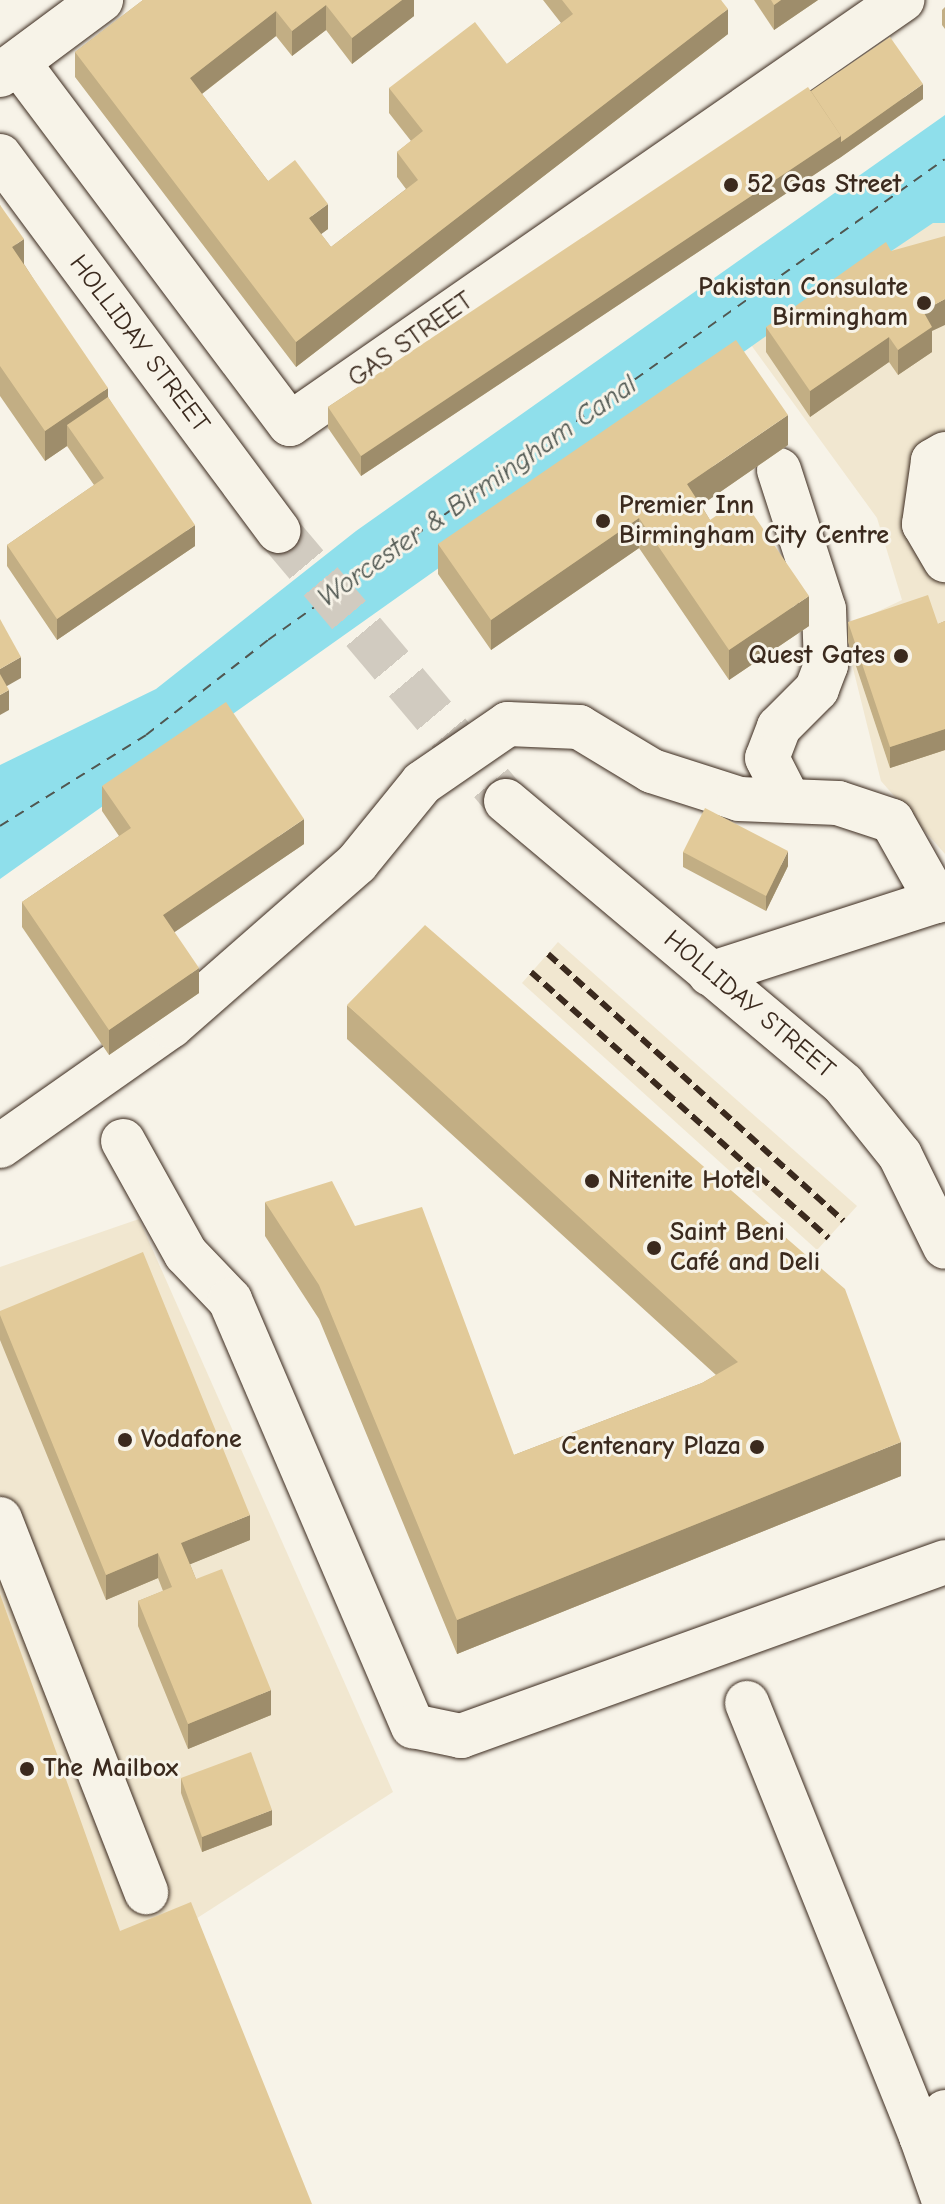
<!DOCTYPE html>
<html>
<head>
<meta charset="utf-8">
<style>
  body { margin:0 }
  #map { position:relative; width:945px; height:2204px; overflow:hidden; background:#f7f3e8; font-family:"Comic Neue",sans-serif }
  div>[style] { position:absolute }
  .built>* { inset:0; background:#f1e7d0 }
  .water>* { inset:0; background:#8fdfeb }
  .ferry>* { height:2px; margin-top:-1px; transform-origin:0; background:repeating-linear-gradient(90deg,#505751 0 10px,transparent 0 18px) }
  .minor-tunnel>* { height:44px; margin-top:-22px; transform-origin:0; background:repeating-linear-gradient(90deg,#d1cbc0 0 44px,transparent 0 66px) }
  .roads { filter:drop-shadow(0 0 2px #3b2a1e) drop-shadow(0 0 2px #3b2a1e) }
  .minor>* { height:44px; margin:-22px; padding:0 22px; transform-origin:22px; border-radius:22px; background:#f7f3e8 }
  .rail>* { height:6px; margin-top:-3px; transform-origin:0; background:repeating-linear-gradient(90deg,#3b2a1e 0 12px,transparent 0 18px) }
  .wall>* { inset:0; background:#c2ae84 }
  .shaded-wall>* { inset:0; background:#9e8d6b }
  .building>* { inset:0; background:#e2ca99 }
  .dots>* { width:22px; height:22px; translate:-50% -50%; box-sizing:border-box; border:4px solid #f7f3e8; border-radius:50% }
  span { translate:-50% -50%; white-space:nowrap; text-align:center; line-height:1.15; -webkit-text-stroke:6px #f7f3e8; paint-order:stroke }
  .poi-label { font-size:26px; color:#3b2a1e; font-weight:700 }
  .left { translate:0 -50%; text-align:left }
  .right { translate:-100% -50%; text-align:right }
  .street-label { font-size:26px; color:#3b2a1e }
  .water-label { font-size:28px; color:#505751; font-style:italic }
</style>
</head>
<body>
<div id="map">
  <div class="built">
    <i style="clip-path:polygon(933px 222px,945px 223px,945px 854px,881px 781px,843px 628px,902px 600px,877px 518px,730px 316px)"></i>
    <i style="clip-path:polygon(558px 942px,857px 1206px,817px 1250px,522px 983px)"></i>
    <i style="clip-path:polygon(139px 1219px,393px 1792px,191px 1922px,120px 1952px,0 1615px,0 1267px)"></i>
  </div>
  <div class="water">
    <i style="clip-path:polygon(945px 115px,945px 223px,933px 223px,783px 324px,0 879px,0 765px,156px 689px,356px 531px)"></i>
  </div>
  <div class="ferry">
    <i style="left:0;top:826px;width:172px;rotate:-31.9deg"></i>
    <i style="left:146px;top:735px;width:155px;rotate:-37.9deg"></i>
    <i style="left:268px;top:640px;width:830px;rotate:-35.39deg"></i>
  </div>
  <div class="minor-tunnel">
    <i style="left:278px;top:531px;width:353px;rotate:49.8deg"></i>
  </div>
  <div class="roads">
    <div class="minor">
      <i style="left:20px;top:65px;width:449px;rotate:53.1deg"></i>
      <i style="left:290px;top:424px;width:745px;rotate:-34.71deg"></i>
      <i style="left:0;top:75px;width:126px;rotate:-36.6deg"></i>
      <i style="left:0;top:156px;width:467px;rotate:53.4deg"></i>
      <i style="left:945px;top:454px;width:14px;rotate:150deg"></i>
      <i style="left:933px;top:461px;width:64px;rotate:98.1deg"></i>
      <i style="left:924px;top:524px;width:42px;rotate:59.7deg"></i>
      <i style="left:779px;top:470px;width:146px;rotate:72.1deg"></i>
      <i style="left:824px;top:609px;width:56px;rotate:88deg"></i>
      <i style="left:826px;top:665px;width:26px;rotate:111deg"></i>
      <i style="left:817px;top:689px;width:54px;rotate:135deg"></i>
      <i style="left:779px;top:727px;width:33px;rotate:111deg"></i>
      <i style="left:767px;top:758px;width:48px;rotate:62.9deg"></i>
      <i style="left:506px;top:801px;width:440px;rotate:40deg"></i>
      <i style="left:843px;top:1084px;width:91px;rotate:51.2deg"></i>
      <i style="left:900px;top:1155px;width:102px;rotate:63.9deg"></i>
      <i style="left:710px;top:974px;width:247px;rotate:-17.9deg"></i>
      <i style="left:123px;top:1141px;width:129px;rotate:60.9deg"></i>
      <i style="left:186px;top:1254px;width:64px;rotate:46.3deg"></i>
      <i style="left:230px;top:1300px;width:464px;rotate:66.8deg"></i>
      <i style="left:413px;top:1726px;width:49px;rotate:11.8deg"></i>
      <i style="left:461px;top:1736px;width:514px;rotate:-19.77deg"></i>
      <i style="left:0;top:1146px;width:209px;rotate:-35.1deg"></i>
      <i style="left:171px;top:1026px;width:247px;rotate:-41.2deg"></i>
      <i style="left:357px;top:863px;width:103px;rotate:-50.9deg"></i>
      <i style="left:422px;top:783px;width:104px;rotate:-34.5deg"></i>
      <i style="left:508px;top:724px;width:71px;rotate:2.4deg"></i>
      <i style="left:579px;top:727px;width:85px;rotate:31.1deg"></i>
      <i style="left:652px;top:771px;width:91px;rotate:17.8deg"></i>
      <i style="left:739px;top:799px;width:99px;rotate:2.3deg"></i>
      <i style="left:838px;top:803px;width:57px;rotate:18.4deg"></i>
      <i style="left:892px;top:821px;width:92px;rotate:60.6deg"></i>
      <i style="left:0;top:1519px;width:401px;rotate:68.6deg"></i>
      <i style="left:747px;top:1703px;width:467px;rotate:68.1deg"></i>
      <i style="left:945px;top:2204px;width:72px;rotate:-109.4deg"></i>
      <i style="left:921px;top:2136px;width:34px;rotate:-45deg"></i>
    </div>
  </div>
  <div class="rail">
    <i style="left:548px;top:954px;width:398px;rotate:42.1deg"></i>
    <i style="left:531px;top:972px;width:399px;rotate:41.8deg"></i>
  </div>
  <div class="wall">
    <i style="clip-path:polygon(143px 0,414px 0,414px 16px,352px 64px,326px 30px,292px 56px,276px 36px,202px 94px,268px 181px,328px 229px,321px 234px,331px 247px,406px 189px,397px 177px,397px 152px,411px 141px,389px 113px,389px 88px,507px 64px,561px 23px,543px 0,721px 0,728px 34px,296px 367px,75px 77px,75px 52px)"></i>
    <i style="clip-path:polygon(754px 0,818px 0,774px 30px)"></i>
    <i style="clip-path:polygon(945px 7px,945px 29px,942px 25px,942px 10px)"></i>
    <i style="clip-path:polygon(811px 91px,923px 99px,841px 157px,361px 476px,328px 428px,328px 407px)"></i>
    <i style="clip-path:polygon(0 205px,24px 264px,108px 397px,195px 546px,57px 640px,7px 566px,7px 545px,94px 485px,67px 446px,45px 461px,0 396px)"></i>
    <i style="clip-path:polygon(766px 327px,932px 331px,932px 352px,898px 375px,889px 362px,810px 417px,766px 352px)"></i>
    <i style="clip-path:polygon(788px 445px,701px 505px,710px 520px,809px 626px,729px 680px,639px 548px,491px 650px,438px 574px,438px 544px)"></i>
    <i style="clip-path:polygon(945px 621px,945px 750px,890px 768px,848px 642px,848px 622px,938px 624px)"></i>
    <i style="clip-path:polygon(102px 786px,304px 844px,174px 932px,199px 993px,109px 1055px,22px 927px,22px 902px,119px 836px,102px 811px)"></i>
    <i style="clip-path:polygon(683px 852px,788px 866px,766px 911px,683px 867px)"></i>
    <i style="clip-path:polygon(347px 1005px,901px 1476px,457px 1654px,319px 1319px,265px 1236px,265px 1202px,514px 1455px,702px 1383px,716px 1375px,347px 1039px)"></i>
    <i style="clip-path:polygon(0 1311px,250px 1540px,190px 1564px,196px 1579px,271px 1715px,188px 1749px,138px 1626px,138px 1601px,163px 1591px,158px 1578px,106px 1600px,0 1340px)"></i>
    <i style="clip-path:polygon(181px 1778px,272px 1825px,202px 1852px,181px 1793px)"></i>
  </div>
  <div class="shaded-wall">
    <i style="clip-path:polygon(402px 0,414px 0,414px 16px,352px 64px,352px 38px)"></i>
    <i style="clip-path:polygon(781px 0,818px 0,774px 30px,774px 5px)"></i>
    <i style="clip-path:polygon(326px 5px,326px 30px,292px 56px,292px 31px)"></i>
    <i style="clip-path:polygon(728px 9px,728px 34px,296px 367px,296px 342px)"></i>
    <i style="clip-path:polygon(276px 11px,276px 36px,190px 103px,190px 78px)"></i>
    <i style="clip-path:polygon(923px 84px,923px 99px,841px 157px,841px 142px)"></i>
    <i style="clip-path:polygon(841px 136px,841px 157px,361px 476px,361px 456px)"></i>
    <i style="clip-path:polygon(328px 204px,328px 229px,309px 243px,309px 218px)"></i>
    <i style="clip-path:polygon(24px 239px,24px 269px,12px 247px)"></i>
    <i style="clip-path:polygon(945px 299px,945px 325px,932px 331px,932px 352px,898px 375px,898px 350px,923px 311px)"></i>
    <i style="clip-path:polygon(889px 337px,889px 362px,810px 417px,810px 391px)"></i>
    <i style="clip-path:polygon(108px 388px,108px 418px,67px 425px,67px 446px,45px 461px,45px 431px)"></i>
    <i style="clip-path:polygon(788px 415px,788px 445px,687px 515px,687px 484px)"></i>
    <i style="clip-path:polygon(639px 518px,639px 548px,491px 650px,491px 620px)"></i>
    <i style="clip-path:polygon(195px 525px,195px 546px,57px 640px,57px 619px)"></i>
    <i style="clip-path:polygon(809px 596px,809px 626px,729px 680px,729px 650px)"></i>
    <i style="clip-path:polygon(21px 657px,21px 678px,0 690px,0 669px)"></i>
    <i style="clip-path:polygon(9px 690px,9px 710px,0 715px,0 695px)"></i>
    <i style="clip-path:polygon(945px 729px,945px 750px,890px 768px,890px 747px)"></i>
    <i style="clip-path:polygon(304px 819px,304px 844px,163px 940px,163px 915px)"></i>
    <i style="clip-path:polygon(788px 851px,788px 866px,766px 911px,766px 896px)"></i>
    <i style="clip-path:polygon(199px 968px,199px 993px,109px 1055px,109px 1030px)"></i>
    <i style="clip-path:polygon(901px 1442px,901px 1476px,457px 1654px,457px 1620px)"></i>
    <i style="clip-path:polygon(250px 1515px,250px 1540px,181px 1568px,181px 1543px)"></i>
    <i style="clip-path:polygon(158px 1553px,158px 1578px,106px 1600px,106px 1575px)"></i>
    <i style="clip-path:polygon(271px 1690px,271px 1715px,188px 1749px,188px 1724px)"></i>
    <i style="clip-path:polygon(272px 1810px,272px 1825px,202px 1852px,202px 1837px)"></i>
  </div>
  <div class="building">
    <i style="clip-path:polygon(143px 0,402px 0,352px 38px,326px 5px,292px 31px,276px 11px,190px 78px,268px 181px,295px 160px,328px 204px,309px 218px,331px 247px,418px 180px,397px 152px,423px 131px,389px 88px,475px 22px,507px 64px,573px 14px,562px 0,721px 0,728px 9px,296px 342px,75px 52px)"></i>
    <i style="clip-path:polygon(771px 0,781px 0,774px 5px)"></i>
    <i style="clip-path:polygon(890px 37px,923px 84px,841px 142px,841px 136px,811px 91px)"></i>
    <i style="clip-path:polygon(808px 87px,841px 136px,361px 456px,328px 407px)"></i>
    <i style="clip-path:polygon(0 205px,24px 239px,12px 247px,108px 388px,45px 431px,0 366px)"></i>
    <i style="clip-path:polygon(945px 236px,945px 299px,923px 311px,932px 327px,898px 350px,889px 337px,810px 391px,766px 327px,886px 242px,891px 251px)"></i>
    <i style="clip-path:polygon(736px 340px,788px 415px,687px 484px,710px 520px,742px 498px,809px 596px,729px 650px,639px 518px,491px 620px,438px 544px)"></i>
    <i style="clip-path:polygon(108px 397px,195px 525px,57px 619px,7px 545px,104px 478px,67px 425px)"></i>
    <i style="clip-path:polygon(928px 595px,938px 624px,945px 621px,945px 729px,890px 747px,848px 622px)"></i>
    <i style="clip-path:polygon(0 619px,21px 657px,0 669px)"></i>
    <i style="clip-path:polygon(0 674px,9px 690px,0 695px)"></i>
    <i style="clip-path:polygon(226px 702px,304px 819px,163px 915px,199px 968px,109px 1030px,22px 902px,131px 828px,102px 786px)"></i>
    <i style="clip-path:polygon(705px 808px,788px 851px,766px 896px,683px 852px)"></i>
    <i style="clip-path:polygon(425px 925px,845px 1289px,901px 1442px,457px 1620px,319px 1285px,265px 1202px,332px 1181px,355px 1226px,422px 1207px,514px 1455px,702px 1383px,738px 1362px,347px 1005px)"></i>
    <i style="clip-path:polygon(143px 1252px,250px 1515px,181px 1543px,196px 1579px,222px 1569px,271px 1690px,188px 1724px,138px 1601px,172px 1587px,158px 1553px,106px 1575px,0 1315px,0 1311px)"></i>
    <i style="clip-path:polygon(0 1594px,120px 1931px,191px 1902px,312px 2204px,0 2204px)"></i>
    <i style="clip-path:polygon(251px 1752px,272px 1810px,202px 1837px,181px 1778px)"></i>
  </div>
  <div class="dots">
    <i style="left:731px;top:185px;background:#3b2a1e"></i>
    <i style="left:924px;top:303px;background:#3b2a1e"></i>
    <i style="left:603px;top:521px;background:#3b2a1e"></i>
    <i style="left:901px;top:656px;background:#3b2a1e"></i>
    <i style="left:592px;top:1181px;background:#3b2a1e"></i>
    <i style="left:654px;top:1248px;background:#3b2a1e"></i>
    <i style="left:125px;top:1440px;background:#3b2a1e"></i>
    <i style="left:757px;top:1447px;background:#3b2a1e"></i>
    <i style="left:27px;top:1769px;background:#3b2a1e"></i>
  </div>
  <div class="poi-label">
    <span class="left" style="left:747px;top:185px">52 Gas Street</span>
    <span class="right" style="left:908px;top:303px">Pakistan Consulate<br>Birmingham</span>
    <span class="left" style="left:619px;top:521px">Premier Inn<br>Birmingham City Centre</span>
    <span class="right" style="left:885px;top:656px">Quest Gates</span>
    <span class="left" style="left:608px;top:1181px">Nitenite Hotel</span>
    <span class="left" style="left:670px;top:1248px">Saint Beni<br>Café and Deli</span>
    <span class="left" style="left:141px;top:1440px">Vodafone</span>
    <span class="right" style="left:741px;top:1447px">Centenary Plaza</span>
    <span class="left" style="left:43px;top:1769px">The Mailbox</span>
  </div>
  <div class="street-label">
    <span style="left:411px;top:340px;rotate:-35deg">GAS STREET</span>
    <span style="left:139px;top:344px;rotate:53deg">HOLLIDAY STREET</span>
    <span style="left:749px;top:1005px;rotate:40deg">HOLLIDAY STREET</span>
  </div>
  <div class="water-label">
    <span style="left:477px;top:491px;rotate:-35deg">Worcester &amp; Birmingham Canal</span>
  </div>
</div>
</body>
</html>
